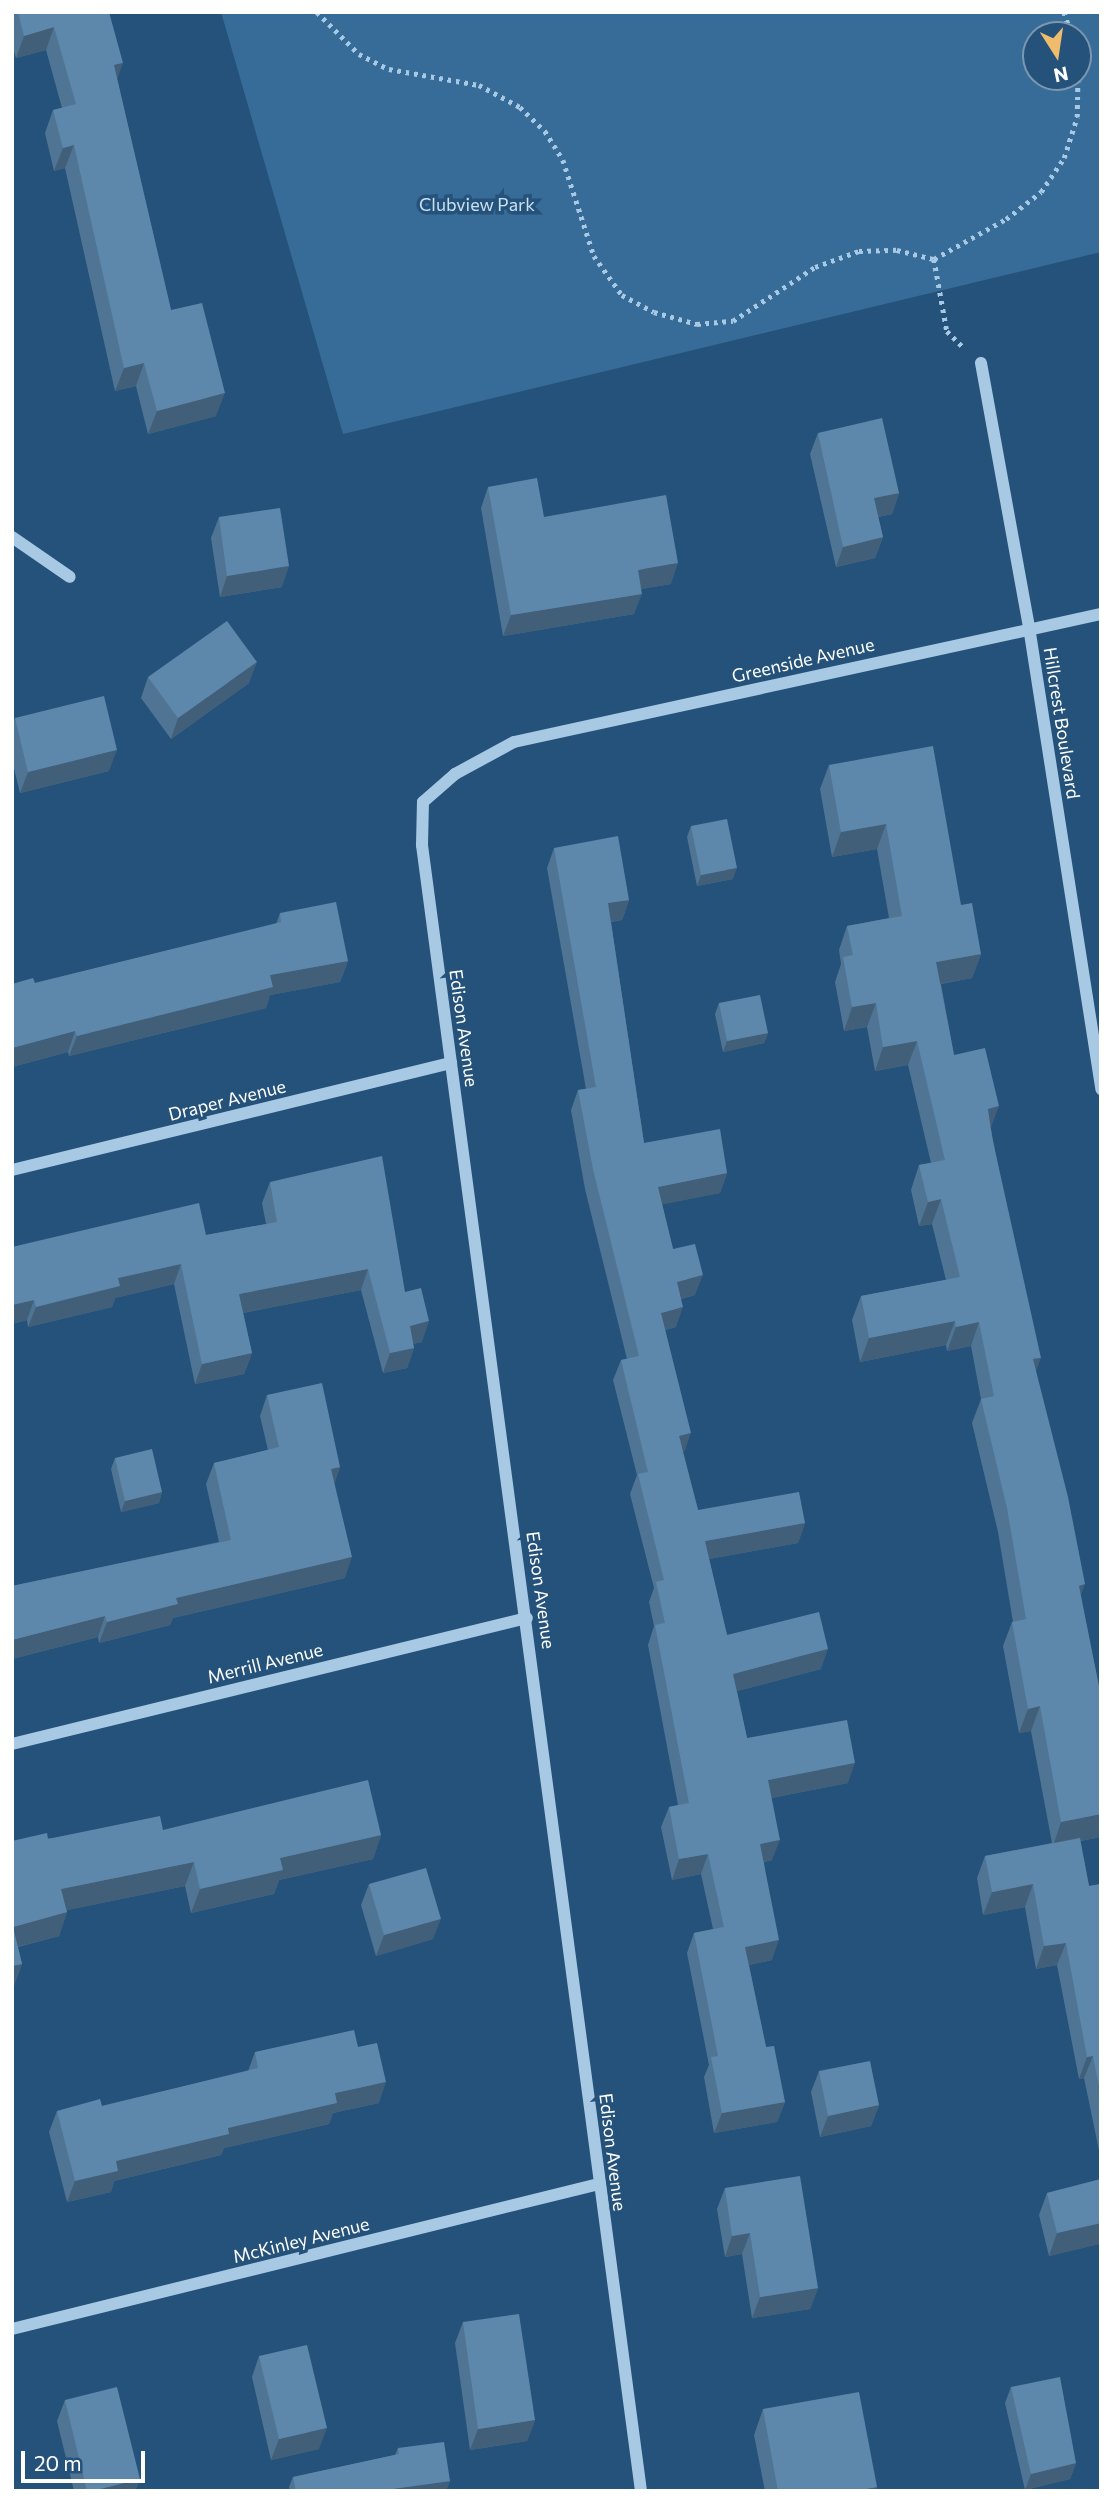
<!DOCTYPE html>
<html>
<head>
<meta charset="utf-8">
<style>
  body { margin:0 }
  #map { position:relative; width:1113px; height:2503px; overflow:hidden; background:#25527a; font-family:Commissioner,sans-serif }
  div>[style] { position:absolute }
  .green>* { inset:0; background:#386c98 }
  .path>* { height:4.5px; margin-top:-2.25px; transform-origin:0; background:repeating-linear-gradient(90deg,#a8c9e4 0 3.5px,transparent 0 8.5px) }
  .minor>* { height:12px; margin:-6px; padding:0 6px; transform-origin:6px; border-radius:6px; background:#a8c9e4 }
  .wall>* { inset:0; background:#507594 }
  .shaded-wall>* { inset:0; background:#415f78 }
  .building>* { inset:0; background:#5d88ac }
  span { translate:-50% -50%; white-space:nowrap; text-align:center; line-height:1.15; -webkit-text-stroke:7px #25527a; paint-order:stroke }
  .park-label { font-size:18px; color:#cae1f3 }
  .street-label { font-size:18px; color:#fff }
  .frame { position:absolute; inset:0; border:14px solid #fff; pointer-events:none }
  .north { position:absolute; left:1022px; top:21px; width:70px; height:70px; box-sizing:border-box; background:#25527a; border:2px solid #7c97af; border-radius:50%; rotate:168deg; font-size:19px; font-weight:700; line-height:28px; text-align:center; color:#fff }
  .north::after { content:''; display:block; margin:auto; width:24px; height:32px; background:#eebc6c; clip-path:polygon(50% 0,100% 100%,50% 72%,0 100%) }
  .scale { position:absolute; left:21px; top:2451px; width:124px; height:32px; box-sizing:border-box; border:4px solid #fff; border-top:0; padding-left:9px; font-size:21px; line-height:24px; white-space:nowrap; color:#fff; -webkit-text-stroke:5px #25527a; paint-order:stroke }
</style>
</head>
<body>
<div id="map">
  <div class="green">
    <i style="clip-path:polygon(evenodd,221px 12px,1101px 12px,1101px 252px,343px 434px,221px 12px,1036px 35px,1078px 35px,1078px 77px,1036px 77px,1036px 35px)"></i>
  </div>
  <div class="path">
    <i style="left:317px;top:12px;width:59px;rotate:45deg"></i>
    <i style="left:359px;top:54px;width:34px;rotate:27deg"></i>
    <i style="left:389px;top:69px;width:91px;rotate:10.1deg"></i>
    <i style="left:479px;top:85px;width:47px;rotate:28.2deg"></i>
    <i style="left:520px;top:107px;width:35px;rotate:44deg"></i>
    <i style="left:545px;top:131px;width:34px;rotate:58deg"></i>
    <i style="left:563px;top:160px;width:101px;rotate:72.1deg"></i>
    <i style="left:594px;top:256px;width:48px;rotate:54.3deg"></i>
    <i style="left:622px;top:295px;width:36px;rotate:28deg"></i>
    <i style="left:654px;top:312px;width:45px;rotate:15.6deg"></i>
    <i style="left:697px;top:324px;width:36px;rotate:-5deg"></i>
    <i style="left:733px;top:321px;width:98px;rotate:-33.4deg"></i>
    <i style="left:815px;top:267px;width:47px;rotate:-20deg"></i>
    <i style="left:859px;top:251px;width:38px;rotate:-2deg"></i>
    <i style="left:897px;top:250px;width:38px;rotate:14deg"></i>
    <i style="left:934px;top:259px;width:82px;rotate:-29.1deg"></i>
    <i style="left:1006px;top:219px;width:44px;rotate:-37.6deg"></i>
    <i style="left:1041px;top:192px;width:41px;rotate:-55.9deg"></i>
    <i style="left:1064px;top:158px;width:43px;rotate:-72.4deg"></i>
    <i style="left:1077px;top:117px;width:55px;rotate:-89deg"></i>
    <i style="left:1064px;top:12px;width:24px;rotate:71deg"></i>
    <i style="left:934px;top:259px;width:73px;rotate:79.8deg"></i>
    <i style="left:947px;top:331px;width:21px;rotate:45deg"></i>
  </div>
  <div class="minor">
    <i style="left:981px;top:363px;width:268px;rotate:79.7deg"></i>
    <i style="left:1029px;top:627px;width:468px;rotate:81.1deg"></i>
    <i style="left:12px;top:537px;width:70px;rotate:34.6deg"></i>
    <i style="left:12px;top:1170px;width:452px;rotate:-13.7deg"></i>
    <i style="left:12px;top:1744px;width:530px;rotate:-13.75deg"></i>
    <i style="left:12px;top:2329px;width:605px;rotate:-13.88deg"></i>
    <i style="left:641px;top:2491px;width:1661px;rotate:-97.58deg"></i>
    <i style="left:422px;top:845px;width:43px;rotate:-88.7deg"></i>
    <i style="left:423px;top:802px;width:43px;rotate:-41.2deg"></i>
    <i style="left:455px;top:774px;width:67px;rotate:-28.5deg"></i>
    <i style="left:514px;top:742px;width:601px;rotate:-12.3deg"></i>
  </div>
  <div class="wall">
    <i style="clip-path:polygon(12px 12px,109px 12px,117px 79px,171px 310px,216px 416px,148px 434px,136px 386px,115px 391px,65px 168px,54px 171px,45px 133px,53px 110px,62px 108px,46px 50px,16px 58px,12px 46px)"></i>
    <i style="clip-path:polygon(818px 433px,899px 493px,892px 514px,878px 517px,883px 537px,875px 558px,836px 567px,810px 454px)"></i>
    <i style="clip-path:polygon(488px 487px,544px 517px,671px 584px,641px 589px,634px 614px,503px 636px,481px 508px)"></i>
    <i style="clip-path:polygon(219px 517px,282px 587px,220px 597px,211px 538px)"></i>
    <i style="clip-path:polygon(148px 677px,249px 683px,171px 739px,141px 698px)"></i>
    <i style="clip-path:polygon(15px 718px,109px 771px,20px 793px,12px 760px,12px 726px)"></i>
    <i style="clip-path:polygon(829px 765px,961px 905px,981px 954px,972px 978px,941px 984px,954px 1055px,991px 1129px,1036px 1372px,1081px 1596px,1101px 1837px,1080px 1841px,1089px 1886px,1101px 1884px,1101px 2160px,1084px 2078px,1079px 2079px,1057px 1965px,1036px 1969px,1025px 1907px,983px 1915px,977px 1878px,985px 1856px,1052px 1843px,1031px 1731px,1019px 1733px,1003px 1646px,1012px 1622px,1013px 1622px,998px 1532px,972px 1423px,981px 1399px,971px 1346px,947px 1351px,946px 1345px,860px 1362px,852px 1320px,861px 1296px,946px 1280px,932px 1224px,919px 1226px,911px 1190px,919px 1165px,931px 1163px,908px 1065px,875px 1071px,867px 1027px,844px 1031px,835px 982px,841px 964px,839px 950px,847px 926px,889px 918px,877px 849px,832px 857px,820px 789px)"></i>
    <i style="clip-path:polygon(691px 826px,733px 879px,697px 886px,687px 837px)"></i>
    <i style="clip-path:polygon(554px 848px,629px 900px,622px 920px,611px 922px,644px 1143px,727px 1173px,720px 1193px,662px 1204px,673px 1249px,695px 1295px,681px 1299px,676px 1327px,665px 1330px,683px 1453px,698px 1510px,805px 1523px,798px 1543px,709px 1559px,727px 1635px,821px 1669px,737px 1691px,747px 1738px,848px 1783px,771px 1798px,772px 1860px,764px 1862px,772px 1960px,749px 1965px,766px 2047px,785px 2102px,777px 2122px,714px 2133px,704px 2077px,709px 2065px,687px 1953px,694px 1933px,713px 1929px,701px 1874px,672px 1880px,661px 1827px,669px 1807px,678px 1805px,648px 1645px,654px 1626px,649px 1602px,654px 1588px,630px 1494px,637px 1475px,613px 1380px,621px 1360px,627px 1359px,585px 1189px,571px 1110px,578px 1090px,586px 1089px,547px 868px)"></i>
    <i style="clip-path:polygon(280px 913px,348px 961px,340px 982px,270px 995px,266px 1008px,69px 1056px,68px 1052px,12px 1067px,12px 984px,35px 983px,276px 924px)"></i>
    <i style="clip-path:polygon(719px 1003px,768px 1033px,764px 1043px,723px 1052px,715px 1014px)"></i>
    <i style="clip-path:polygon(270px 1182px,405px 1292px,422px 1342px,413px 1344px,414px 1348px,407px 1368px,383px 1373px,361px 1290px,243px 1313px,252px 1353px,244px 1374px,195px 1384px,174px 1284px,115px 1298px,112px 1307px,28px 1327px,27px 1320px,12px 1324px,12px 1247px,206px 1235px,266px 1224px,262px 1203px)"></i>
    <i style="clip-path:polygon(267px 1395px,340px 1467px,334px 1484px,345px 1578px,173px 1618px,170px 1625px,99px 1643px,98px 1637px,12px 1659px,12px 1586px,219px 1542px,206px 1484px,214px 1463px,268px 1450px,260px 1416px)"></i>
    <i style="clip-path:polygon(115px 1458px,162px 1492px,159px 1503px,121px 1512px,111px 1469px)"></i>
    <i style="clip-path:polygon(163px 1830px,381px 1835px,373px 1859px,279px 1880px,274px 1894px,191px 1913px,185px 1886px,67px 1910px,67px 1912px,59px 1936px,18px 1947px,22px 1964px,13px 1988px,12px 1988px,12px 1841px)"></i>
    <i style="clip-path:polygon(369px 1884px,433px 1939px,376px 1956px,361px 1905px)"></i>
    <i style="clip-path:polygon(358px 2047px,379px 2103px,333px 2113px,329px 2124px,224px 2148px,221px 2155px,114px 2181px,111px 2192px,67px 2202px,49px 2132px,57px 2111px,102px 2106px,248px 2071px,255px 2052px)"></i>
    <i style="clip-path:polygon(819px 2071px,879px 2105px,871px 2126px,820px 2137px,811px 2092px)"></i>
    <i style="clip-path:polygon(1101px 2179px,1101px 2254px,1099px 2244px,1049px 2256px,1039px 2215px,1047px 2193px)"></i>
    <i style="clip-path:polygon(725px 2188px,818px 2288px,810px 2309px,752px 2318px,742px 2254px,725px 2257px,717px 2209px)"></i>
    <i style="clip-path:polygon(463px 2322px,535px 2420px,527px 2441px,470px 2450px,455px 2343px)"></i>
    <i style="clip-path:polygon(259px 2356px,319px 2449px,271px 2460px,252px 2377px)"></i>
    <i style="clip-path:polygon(1011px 2387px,1076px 2463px,1070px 2479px,1025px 2490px,1005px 2403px)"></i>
    <i style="clip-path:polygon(65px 2400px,140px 2479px,135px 2491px,74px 2491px,57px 2421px)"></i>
    <i style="clip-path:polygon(763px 2409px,877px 2487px,875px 2491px,765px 2491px,754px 2435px)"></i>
    <i style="clip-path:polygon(398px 2448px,450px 2481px,446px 2491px,290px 2491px,289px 2487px,293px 2477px,395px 2455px)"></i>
  </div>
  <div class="shaded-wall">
    <i style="clip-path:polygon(54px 27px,46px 50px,16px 58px,24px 36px)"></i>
    <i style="clip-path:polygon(123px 63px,115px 86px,114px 65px)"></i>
    <i style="clip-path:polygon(74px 145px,65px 168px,54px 171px,63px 148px)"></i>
    <i style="clip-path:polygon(144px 363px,136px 386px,115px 391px,124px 368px)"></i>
    <i style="clip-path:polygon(225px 393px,216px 416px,148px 434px,157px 411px)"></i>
    <i style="clip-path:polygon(899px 493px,892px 514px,866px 519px,874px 498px)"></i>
    <i style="clip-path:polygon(883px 537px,875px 558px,836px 567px,843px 547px)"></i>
    <i style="clip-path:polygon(678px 563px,671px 584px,630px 591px,638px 570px)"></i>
    <i style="clip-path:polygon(289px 566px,282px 587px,220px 597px,227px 576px)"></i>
    <i style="clip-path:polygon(642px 594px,634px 614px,503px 636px,511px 615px)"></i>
    <i style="clip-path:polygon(257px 662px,249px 683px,171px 739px,178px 718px)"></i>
    <i style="clip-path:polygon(117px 750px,109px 771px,20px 793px,28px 772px)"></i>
    <i style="clip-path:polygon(886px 824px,877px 849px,832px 857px,841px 832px)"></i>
    <i style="clip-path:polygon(737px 868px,733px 879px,697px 886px,701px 875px)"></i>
    <i style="clip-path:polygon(629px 900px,622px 920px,601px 923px,608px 903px)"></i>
    <i style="clip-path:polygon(981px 954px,972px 978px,928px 986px,936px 962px)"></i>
    <i style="clip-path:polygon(348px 961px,340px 982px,270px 995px,266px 1008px,69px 1056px,77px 1036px,270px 975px)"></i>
    <i style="clip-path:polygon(876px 1003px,867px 1027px,844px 1031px,852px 1007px)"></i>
    <i style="clip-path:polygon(75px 1031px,68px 1052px,12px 1067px,12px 1048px)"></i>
    <i style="clip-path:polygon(768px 1033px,764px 1043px,723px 1052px,727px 1041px)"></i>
    <i style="clip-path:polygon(917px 1041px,908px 1065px,875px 1071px,883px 1047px)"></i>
    <i style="clip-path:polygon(999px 1106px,990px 1130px,988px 1109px)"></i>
    <i style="clip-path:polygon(727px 1173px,720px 1193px,650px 1207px,658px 1187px)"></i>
    <i style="clip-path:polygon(941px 1199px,932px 1224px,919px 1226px,928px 1202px)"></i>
    <i style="clip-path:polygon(181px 1264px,174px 1284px,115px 1298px,112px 1307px,28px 1327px,36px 1307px,118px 1278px)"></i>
    <i style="clip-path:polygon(368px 1269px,361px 1290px,232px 1315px,239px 1294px)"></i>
    <i style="clip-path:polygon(703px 1275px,695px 1295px,669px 1302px,677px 1282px)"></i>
    <i style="clip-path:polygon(34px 1300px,27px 1320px,12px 1324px,12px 1305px)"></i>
    <i style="clip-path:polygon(683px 1307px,676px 1327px,654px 1333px,661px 1313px)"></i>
    <i style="clip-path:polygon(429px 1321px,422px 1342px,403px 1346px,410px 1326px)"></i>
    <i style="clip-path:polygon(955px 1321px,946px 1345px,860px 1362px,869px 1338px)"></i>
    <i style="clip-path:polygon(979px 1322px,971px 1346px,947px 1351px,956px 1327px)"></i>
    <i style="clip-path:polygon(414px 1348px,407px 1368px,383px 1373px,390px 1353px)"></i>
    <i style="clip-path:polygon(252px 1353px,244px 1374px,195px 1384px,202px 1364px)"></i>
    <i style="clip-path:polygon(1041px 1358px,1032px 1382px,1033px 1359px)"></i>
    <i style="clip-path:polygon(691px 1433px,684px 1453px,679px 1436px)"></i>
    <i style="clip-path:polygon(340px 1467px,333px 1488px,331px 1469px)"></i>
    <i style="clip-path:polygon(162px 1492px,159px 1503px,121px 1512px,125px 1501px)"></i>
    <i style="clip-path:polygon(805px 1523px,798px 1543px,698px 1561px,705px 1541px)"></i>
    <i style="clip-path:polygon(352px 1557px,345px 1578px,173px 1618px,170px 1625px,99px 1643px,107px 1622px,176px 1598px)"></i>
    <i style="clip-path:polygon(1085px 1584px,1076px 1609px,1079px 1586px)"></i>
    <i style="clip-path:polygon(105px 1616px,98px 1637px,12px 1659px,12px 1640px)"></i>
    <i style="clip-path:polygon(828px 1649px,821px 1669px,726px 1694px,733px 1674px)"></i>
    <i style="clip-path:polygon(1040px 1706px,1031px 1731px,1019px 1733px,1028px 1709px)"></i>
    <i style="clip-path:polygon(855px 1763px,848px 1783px,761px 1800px,768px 1780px)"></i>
    <i style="clip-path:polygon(1101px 1814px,1101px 1837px,1053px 1846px,1061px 1822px)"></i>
    <i style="clip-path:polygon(381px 1835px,373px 1859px,279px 1880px,274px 1894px,191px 1913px,200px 1889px,280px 1858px)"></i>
    <i style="clip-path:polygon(780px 1840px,772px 1860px,753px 1864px,760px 1844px)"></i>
    <i style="clip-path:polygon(708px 1854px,701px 1874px,672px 1880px,679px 1859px)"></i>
    <i style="clip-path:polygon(194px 1862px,185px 1886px,53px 1913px,61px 1889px)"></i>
    <i style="clip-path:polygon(1033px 1884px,1025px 1907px,983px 1915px,992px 1892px)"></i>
    <i style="clip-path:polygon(67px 1912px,59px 1936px,12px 1948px,13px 1927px)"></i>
    <i style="clip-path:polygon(441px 1919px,433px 1939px,376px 1956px,384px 1935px)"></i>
    <i style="clip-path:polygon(779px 1940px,772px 1960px,738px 1967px,745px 1947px)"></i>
    <i style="clip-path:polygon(1066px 1943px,1057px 1965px,1036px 1969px,1044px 1946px)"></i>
    <i style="clip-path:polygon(22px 1964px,13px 1988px,12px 1988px,12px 1966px)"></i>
    <i style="clip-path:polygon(1093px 2056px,1084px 2078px,1079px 2079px,1087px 2057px)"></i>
    <i style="clip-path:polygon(386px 2082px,379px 2103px,333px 2113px,329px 2124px,224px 2148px,221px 2155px,114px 2181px,111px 2192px,67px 2202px,75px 2181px,116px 2161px,228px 2128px,335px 2093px)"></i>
    <i style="clip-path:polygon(785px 2102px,777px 2122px,714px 2133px,722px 2113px)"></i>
    <i style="clip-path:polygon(879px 2105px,871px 2126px,820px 2137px,828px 2116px)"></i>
    <i style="clip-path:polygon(1101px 2223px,1101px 2239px,1099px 2244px,1049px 2256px,1057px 2233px)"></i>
    <i style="clip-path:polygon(750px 2233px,742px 2254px,725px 2257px,732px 2236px)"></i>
    <i style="clip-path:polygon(818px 2288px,810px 2309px,752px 2318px,760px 2297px)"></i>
    <i style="clip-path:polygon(535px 2420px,527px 2441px,470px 2450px,478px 2429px)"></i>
    <i style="clip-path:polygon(327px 2428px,319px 2449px,271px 2460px,279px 2439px)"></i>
    <i style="clip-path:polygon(1076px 2463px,1070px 2479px,1025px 2490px,1031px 2474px)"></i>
    <i style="clip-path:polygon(140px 2479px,135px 2491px,92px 2491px)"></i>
    <i style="clip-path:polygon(450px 2481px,446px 2491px,378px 2491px)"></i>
    <i style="clip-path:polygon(877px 2487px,875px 2491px,855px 2491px)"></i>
  </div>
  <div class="building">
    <i style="clip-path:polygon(18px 12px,109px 12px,123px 63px,114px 65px,171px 310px,202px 303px,225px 393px,157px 411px,144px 363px,124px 368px,74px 145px,63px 148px,53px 110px,76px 104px,54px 27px,24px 36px)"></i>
    <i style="clip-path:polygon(882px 418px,899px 493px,874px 498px,883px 537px,843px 547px,818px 433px)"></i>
    <i style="clip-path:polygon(537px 478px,544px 517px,666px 495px,678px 563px,638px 570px,642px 594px,511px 615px,488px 487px)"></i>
    <i style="clip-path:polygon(280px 508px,289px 566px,227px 576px,219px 517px)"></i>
    <i style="clip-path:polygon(227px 621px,257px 662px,178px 718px,148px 677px)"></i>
    <i style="clip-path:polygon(104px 696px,117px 750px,28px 772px,15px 718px)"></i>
    <i style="clip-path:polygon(933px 746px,961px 905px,972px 903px,981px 954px,936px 962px,954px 1055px,985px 1048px,999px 1106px,988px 1109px,992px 1137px,1041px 1358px,1033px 1359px,1068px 1497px,1085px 1584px,1079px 1586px,1101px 1696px,1101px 1814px,1061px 1822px,1040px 1706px,1028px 1709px,1012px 1622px,1026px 1619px,1007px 1508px,981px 1399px,994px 1396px,979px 1322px,956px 1327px,955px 1321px,869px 1338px,861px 1296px,960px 1277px,941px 1199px,928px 1202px,919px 1165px,945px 1160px,917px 1041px,883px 1047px,876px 1003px,852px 1007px,843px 957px,853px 955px,847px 926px,902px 916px,886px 824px,841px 832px,829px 765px)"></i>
    <i style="clip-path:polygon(727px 819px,737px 868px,701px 875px,691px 826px)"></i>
    <i style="clip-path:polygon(618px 836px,629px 900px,608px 903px,644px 1143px,720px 1129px,727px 1173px,658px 1187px,673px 1249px,695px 1244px,703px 1275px,677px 1282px,683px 1307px,661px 1313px,691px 1433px,679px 1436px,698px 1510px,799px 1492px,805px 1523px,705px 1541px,727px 1635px,819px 1612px,828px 1649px,733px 1674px,747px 1738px,847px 1720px,855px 1763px,768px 1780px,780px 1840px,760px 1844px,779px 1940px,745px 1947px,766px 2047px,774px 2046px,785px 2102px,722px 2113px,711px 2057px,718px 2056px,694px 1933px,724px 1927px,708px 1854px,679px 1859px,669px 1807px,689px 1803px,655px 1625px,665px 1623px,656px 1582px,664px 1580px,638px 1474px,648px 1472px,621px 1360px,639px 1356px,593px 1169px,578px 1090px,596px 1087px,554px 848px)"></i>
    <i style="clip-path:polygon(336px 902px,348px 961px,270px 975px,273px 987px,77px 1036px,75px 1031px,12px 1048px,12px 984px,33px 978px,35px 983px,281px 922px,280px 913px)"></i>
    <i style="clip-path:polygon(760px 995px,768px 1033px,727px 1041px,719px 1003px)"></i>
    <i style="clip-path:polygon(382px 1156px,405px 1292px,421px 1288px,429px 1321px,410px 1326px,414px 1348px,390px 1353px,368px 1269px,239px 1294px,252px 1353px,202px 1364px,181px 1264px,118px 1278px,120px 1286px,36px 1307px,34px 1300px,12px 1305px,12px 1247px,199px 1203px,206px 1235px,277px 1222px,270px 1182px)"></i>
    <i style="clip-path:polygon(322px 1383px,340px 1467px,331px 1469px,352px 1557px,176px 1598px,178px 1604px,107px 1622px,105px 1616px,12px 1640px,12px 1586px,231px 1540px,214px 1463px,279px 1447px,267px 1395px)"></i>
    <i style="clip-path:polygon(152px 1449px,162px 1492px,125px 1501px,115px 1458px)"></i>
    <i style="clip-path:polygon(368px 1780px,381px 1835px,280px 1858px,283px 1870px,200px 1889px,194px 1862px,61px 1889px,67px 1912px,13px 1927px,22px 1964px,12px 1966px,12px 1841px,47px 1833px,48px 1839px,160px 1816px,163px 1830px)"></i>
    <i style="clip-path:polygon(1080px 1838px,1089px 1886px,1101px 1884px,1101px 2096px,1093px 2056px,1087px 2057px,1066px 1943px,1044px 1946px,1033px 1884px,992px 1892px,985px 1856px)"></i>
    <i style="clip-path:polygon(426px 1868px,441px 1919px,384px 1935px,369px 1884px)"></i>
    <i style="clip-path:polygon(354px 2030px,358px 2047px,377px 2043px,386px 2082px,335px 2093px,337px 2103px,228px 2128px,229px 2134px,116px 2161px,118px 2171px,75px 2181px,57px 2111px,100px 2099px,102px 2106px,258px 2068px,255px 2052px)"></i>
    <i style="clip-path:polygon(870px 2061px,879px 2105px,828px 2116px,819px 2071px)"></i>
    <i style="clip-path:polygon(800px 2176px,818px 2288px,760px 2297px,750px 2233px,732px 2236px,725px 2188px)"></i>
    <i style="clip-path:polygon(1101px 2179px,1101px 2223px,1057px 2233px,1047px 2193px)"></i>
    <i style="clip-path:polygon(519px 2314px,535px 2420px,478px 2429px,463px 2322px)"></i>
    <i style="clip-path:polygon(307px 2345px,327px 2428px,279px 2439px,259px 2356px)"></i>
    <i style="clip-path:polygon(1060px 2377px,1076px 2463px,1031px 2474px,1011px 2387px)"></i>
    <i style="clip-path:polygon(117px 2387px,140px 2479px,92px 2491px,87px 2491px,65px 2400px)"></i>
    <i style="clip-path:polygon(859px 2392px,877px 2487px,855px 2491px,778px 2491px,763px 2409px)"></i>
    <i style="clip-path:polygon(444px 2442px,450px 2481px,378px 2491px,296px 2491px,293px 2477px,399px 2454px,398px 2448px)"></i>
  </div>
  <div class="park-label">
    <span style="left:477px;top:204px">Clubview Park</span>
  </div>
  <div class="street-label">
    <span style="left:803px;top:660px;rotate:-13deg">Greenside Avenue</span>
    <span style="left:1062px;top:723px;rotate:81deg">Hillcrest Boulevard</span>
    <span style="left:464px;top:1028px;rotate:82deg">Edison Avenue</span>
    <span style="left:227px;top:1100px;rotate:-14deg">Draper Avenue</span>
    <span style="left:541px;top:1590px;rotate:82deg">Edison Avenue</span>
    <span style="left:265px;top:1663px;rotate:-14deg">Merrill Avenue</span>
    <span style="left:613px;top:2152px;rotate:83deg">Edison Avenue</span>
    <span style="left:301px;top:2240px;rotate:-14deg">McKinley Avenue</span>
  </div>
  <div class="frame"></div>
  <div class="north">N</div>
  <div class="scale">20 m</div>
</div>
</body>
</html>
